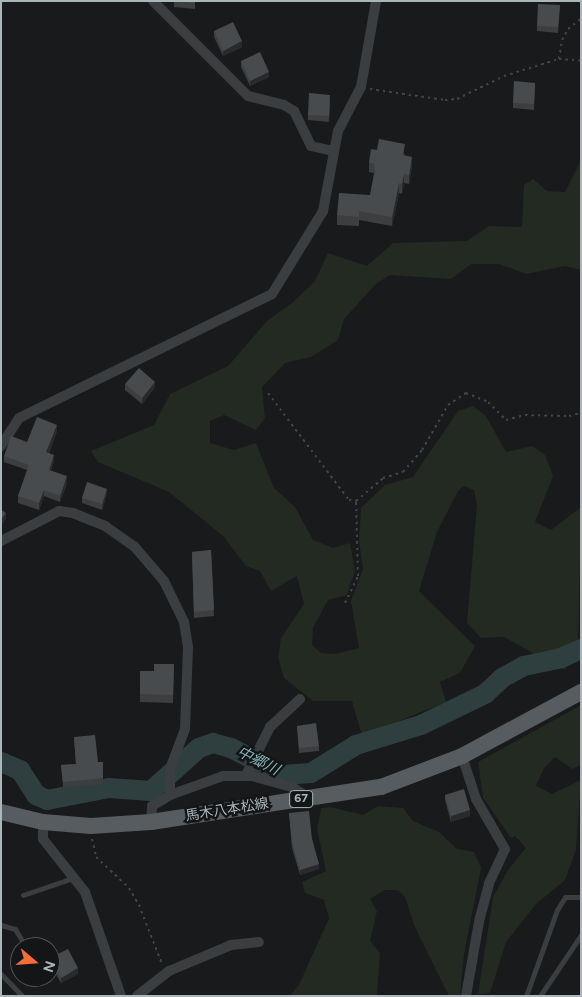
<!DOCTYPE html>
<html>
<head>
<meta charset="utf-8">
<style>
  body { margin:0 }
  #map { position:relative; width:582px; height:997px; overflow:hidden; background:#191a1b; font-family:Figtree,"Noto Sans JP",sans-serif }
  div>[style] { position:absolute }
  .green>* { inset:0; background:#232a21 }
  .river>* { height:20px; margin:-10px; padding:0 10px; transform-origin:10px; border-radius:10px; background:#2f3f40 }
  .path>* { height:2px; margin-top:-1px; transform-origin:0; background:repeating-linear-gradient(90deg,#404548 0 2.5px,transparent 0 6.5px) }
  .lane>* { height:5px; margin:-2.5px; padding:0 2.5px; transform-origin:2.5px; border-radius:2.5px; background:#3a3e41 }
  .street>* { height:10px; margin:-5px; padding:0 5px; transform-origin:5px; border-radius:5px; background:#3a3e41 }
  .primary>* { height:16px; margin:-8px; padding:0 8px; transform-origin:8px; border-radius:8px; background:#565c60 }
  .wall>* { inset:0; background:#3c3e40 }
  .shaded-wall>* { inset:0; background:#292a2c }
  .building>* { inset:0; background:#484b4d }
  span { translate:-50% -50%; white-space:nowrap; text-align:center; line-height:1.15; -webkit-text-stroke:5px #141516; paint-order:stroke }
  .shield-label span { padding:1px 4px; background:#141516; border:1px solid; border-radius:4px; -webkit-text-stroke-width:0 }
  .shield-label { font-size:12px; color:#abb6bb; font-weight:700 }
  .street-label { font-size:14px; color:#abb6bb }
  .water-label { font-size:15px; color:#83b1b6; font-style:italic }
  .frame { position:absolute; inset:0; border:2px solid #abb6bb; pointer-events:none }
  .north { position:absolute; left:10px; top:937px; width:50px; height:50px; box-sizing:border-box; background:#141516; border:1px solid #505558; border-radius:50%; rotate:108deg; font-size:14px; font-weight:700; line-height:20px; text-align:center; color:#abb6bb }
  .north::after { content:''; display:block; margin:auto; width:18px; height:22px; background:#f46e38; clip-path:polygon(50% 0,100% 100%,50% 72%,0 100%) }
</style>
</head>
<body>
<div id="map">
  <div class="green">
    <i style="clip-path:polygon(581px 160px,581px 270px,565px 266px,526px 274px,499px 264px,471px 264px,451px 279px,390px 275px,376px 284px,344px 319px,338px 340px,311px 357px,285px 363px,262px 387px,265px 418px,256px 430px,224px 415px,210px 421px,210px 443px,234px 450px,256px 443px,274px 488px,295px 507px,313px 540px,333px 548px,350px 543px,355px 571px,347px 595px,328px 600px,313px 628px,312px 645px,321px 653px,335px 654px,359px 648px,351px 601px,363px 569px,359px 541px,361px 508px,385px 485px,413px 477px,458px 411px,473px 406px,486px 416px,506px 452px,532px 446px,545px 455px,553px 476px,535px 522px,551px 530px,581px 507px,578px 656px,564px 670px,504px 637px,481px 638px,467px 623px,477px 505px,474px 490px,464px 486px,458px 491px,437px 532px,419px 591px,475px 646px,460px 673px,440px 682px,446px 702px,362px 736px,352px 701px,313px 701px,284px 678px,278px 657px,281px 638px,304px 604px,297px 576px,271px 591px,260px 571px,246px 566px,223px 536px,169px 492px,98px 462px,91px 451px,154px 425px,170px 394px,228px 366px,267px 321px,292px 303px,315px 281px,328px 253px,367px 266px,393px 243px,467px 241px,489px 226px,522px 227px,524px 185px,533px 179px,547px 191px,565px 192px)"></i>
    <i style="clip-path:polygon(581px 705px,581px 765px,572px 769px,555px 757px,544px 768px,536px 786px,552px 794px,581px 780px,576px 850px,565px 880px,536px 904px,506px 942px,490px 993px,478px 994px,493px 897px,508px 870px,526px 848px,515px 836px,511px 838px,483px 798px,478px 762px)"></i>
    <i style="clip-path:polygon(378px 806px,403px 808px,413px 821px,439px 832px,457px 849px,474px 852px,481px 868px,464px 954px,460px 996px,449px 996px,414px 925px,405px 897px,398px 890px,384px 890px,370px 899px,377px 911px,370px 941px,380px 953px,377px 995px,290px 996px,299px 985px,329px 918px,324px 900px,305px 893px,302px 882px,326px 871px,317px 829px,321px 808px,330px 807px,363px 815px)"></i>
  </div>
  <div class="river">
    <i style="left:1px;top:762px;width:21px;rotate:23deg"></i>
    <i style="left:20px;top:770px;width:30px;rotate:57deg"></i>
    <i style="left:36px;top:795px;width:12px;rotate:24deg"></i>
    <i style="left:47px;top:800px;width:63px;rotate:-11deg"></i>
    <i style="left:109px;top:788px;width:42px;rotate:4.1deg"></i>
    <i style="left:151px;top:791px;width:64px;rotate:-41.9deg"></i>
    <i style="left:199px;top:748px;width:15px;rotate:-20deg"></i>
    <i style="left:213px;top:743px;width:19px;rotate:16deg"></i>
    <i style="left:231px;top:748px;width:59px;rotate:27.4deg"></i>
    <i style="left:283px;top:775px;width:28px;rotate:-4deg"></i>
    <i style="left:311px;top:773px;width:53px;rotate:-31.9deg"></i>
    <i style="left:356px;top:745px;width:68px;rotate:-17.1deg"></i>
    <i style="left:421px;top:725px;width:71px;rotate:-25.8deg"></i>
    <i style="left:485px;top:694px;width:23px;rotate:-43deg"></i>
    <i style="left:502px;top:678px;width:25px;rotate:-29deg"></i>
    <i style="left:524px;top:666px;width:38px;rotate:-12deg"></i>
    <i style="left:561px;top:658px;width:22px;rotate:-24deg"></i>
  </div>
  <div class="path">
    <i style="left:559px;top:59px;width:22px;rotate:3deg"></i>
    <i style="left:370px;top:89px;width:76px;rotate:8.3deg"></i>
    <i style="left:445px;top:100px;width:12px;rotate:-5deg"></i>
    <i style="left:457px;top:99px;width:52px;rotate:-26.1deg"></i>
    <i style="left:504px;top:76px;width:58px;rotate:-17.2deg"></i>
    <i style="left:559px;top:59px;width:19px;rotate:-81deg"></i>
    <i style="left:562px;top:40px;width:13px;rotate:-61deg"></i>
    <i style="left:568px;top:29px;width:16px;rotate:-38deg"></i>
    <i style="left:268px;top:393px;width:134px;rotate:52.9deg"></i>
    <i style="left:349px;top:500px;width:7px;rotate:8deg"></i>
    <i style="left:356px;top:501px;width:35px;rotate:-40deg"></i>
    <i style="left:383px;top:478px;width:21px;rotate:-17deg"></i>
    <i style="left:403px;top:472px;width:29px;rotate:-49deg"></i>
    <i style="left:422px;top:450px;width:52px;rotate:-60deg"></i>
    <i style="left:448px;top:405px;width:22px;rotate:-34deg"></i>
    <i style="left:466px;top:393px;width:24px;rotate:22deg"></i>
    <i style="left:488px;top:402px;width:25px;rotate:45deg"></i>
    <i style="left:506px;top:420px;width:20px;rotate:-15deg"></i>
    <i style="left:525px;top:415px;width:44px;rotate:1.3deg"></i>
    <i style="left:569px;top:416px;width:12px;rotate:-14deg"></i>
    <i style="left:345px;top:603px;width:30px;rotate:-64deg"></i>
    <i style="left:358px;top:576px;width:75px;rotate:-91.5deg"></i>
    <i style="left:92px;top:839px;width:18px;rotate:77deg"></i>
    <i style="left:96px;top:857px;width:45px;rotate:43.2deg"></i>
    <i style="left:129px;top:888px;width:20px;rotate:60deg"></i>
    <i style="left:139px;top:905px;width:63px;rotate:68.7deg"></i>
  </div>
  <div class="lane">
    <i style="left:23px;top:895px;width:53px;rotate:-18.8deg"></i>
    <i style="left:1px;top:925px;width:15px;rotate:16deg"></i>
    <i style="left:15px;top:929px;width:21px;rotate:59deg"></i>
    <i style="left:1px;top:974px;width:30px;rotate:46deg"></i>
    <i style="left:526px;top:996px;width:91px;rotate:-70.2deg"></i>
    <i style="left:557px;top:910px;width:15px;rotate:-58deg"></i>
    <i style="left:565px;top:897px;width:16px"></i>
    <i style="left:540px;top:996px;width:73px;rotate:-56.1deg"></i>
  </div>
  <div class="street">
    <i style="left:153px;top:1px;width:134px;rotate:45deg"></i>
    <i style="left:248px;top:96px;width:37px;rotate:14deg"></i>
    <i style="left:284px;top:105px;width:12px;rotate:31deg"></i>
    <i style="left:294px;top:111px;width:39px;rotate:64deg"></i>
    <i style="left:311px;top:146px;width:23px;rotate:13deg"></i>
    <i style="left:1px;top:446px;width:33px;rotate:-57deg"></i>
    <i style="left:19px;top:418px;width:282px;rotate:-26.1deg"></i>
    <i style="left:272px;top:294px;width:97px;rotate:-58.4deg"></i>
    <i style="left:323px;top:211px;width:81px;rotate:-79.4deg"></i>
    <i style="left:338px;top:131px;width:50px;rotate:-62.4deg"></i>
    <i style="left:361px;top:87px;width:87px;rotate:-80.1deg"></i>
    <i style="left:1px;top:541px;width:65px;rotate:-27.3deg"></i>
    <i style="left:59px;top:511px;width:14px;rotate:8deg"></i>
    <i style="left:73px;top:513px;width:35px;rotate:22deg"></i>
    <i style="left:105px;top:526px;width:35px;rotate:35deg"></i>
    <i style="left:134px;top:546px;width:46px;rotate:49.4deg"></i>
    <i style="left:164px;top:581px;width:46px;rotate:64deg"></i>
    <i style="left:184px;top:622px;width:25px;rotate:81deg"></i>
    <i style="left:188px;top:647px;width:82px;rotate:92.1deg"></i>
    <i style="left:185px;top:729px;width:43px;rotate:110.6deg"></i>
    <i style="left:170px;top:769px;width:26px;rotate:90deg"></i>
    <i style="left:462px;top:756px;width:45px;rotate:72deg"></i>
    <i style="left:476px;top:799px;width:58px;rotate:59.9deg"></i>
    <i style="left:505px;top:849px;width:38px;rotate:115deg"></i>
    <i style="left:489px;top:884px;width:39px;rotate:105deg"></i>
    <i style="left:479px;top:922px;width:75px;rotate:100deg"></i>
    <i style="left:246px;top:775px;width:54px;rotate:-63.4deg"></i>
    <i style="left:270px;top:727px;width:41px;rotate:-43deg"></i>
    <i style="left:43px;top:822px;width:17px;rotate:90deg"></i>
    <i style="left:43px;top:839px;width:68px;rotate:51.6deg"></i>
    <i style="left:85px;top:892px;width:110px;rotate:70.9deg"></i>
    <i style="left:151px;top:822px;width:16px;rotate:-86deg"></i>
    <i style="left:152px;top:806px;width:21px;rotate:-31deg"></i>
    <i style="left:170px;top:795px;width:56px;rotate:-19.7deg"></i>
    <i style="left:223px;top:776px;width:29px"></i>
    <i style="left:252px;top:776px;width:41px;rotate:15.4deg"></i>
    <i style="left:292px;top:787px;width:20px;rotate:33deg"></i>
    <i style="left:137px;top:996px;width:41px;rotate:-38deg"></i>
    <i style="left:169px;top:971px;width:67px;rotate:-22.8deg"></i>
    <i style="left:231px;top:945px;width:28px;rotate:-6deg"></i>
  </div>
  <div class="primary">
    <i style="left:1px;top:812px;width:43px;rotate:13.4deg"></i>
    <i style="left:43px;top:822px;width:48px;rotate:4.8deg"></i>
    <i style="left:91px;top:826px;width:60px;rotate:-3.8deg"></i>
    <i style="left:151px;top:822px;width:233px;rotate:-8.7deg"></i>
    <i style="left:381px;top:787px;width:87px;rotate:-20.9deg"></i>
    <i style="left:462px;top:756px;width:135px;rotate:-28.3deg"></i>
  </div>
  <div class="wall">
    <i style="clip-path:polygon(174px 1px,195px 1px,195px 9px,174px 7px)"></i>
    <i style="clip-path:polygon(560px 5px,558px 33px,537px 31px,537px 26px)"></i>
    <i style="clip-path:polygon(214px 31px,242px 47px,223px 56px,214px 37px)"></i>
    <i style="clip-path:polygon(241px 61px,269px 77px,250px 86px,241px 67px)"></i>
    <i style="clip-path:polygon(535px 83px,534px 110px,513px 108px,513px 103px)"></i>
    <i style="clip-path:polygon(330px 100px,329px 122px,308px 120px,308px 115px)"></i>
    <i style="clip-path:polygon(405px 153px,404px 155px,412px 166px,409px 184px,404px 183px,402px 194px,399px 193px,392px 226px,359px 220px,359px 226px,337px 225px,337px 215px,370px 195px,374px 173px,369px 172px,369px 162px)"></i>
    <i style="clip-path:polygon(125px 384px,155px 387px,142px 404px,125px 390px)"></i>
    <i style="clip-path:polygon(57px 431px,49px 453px,54px 461px,51px 471px,67px 483px,60px 502px,44px 496px,39px 510px,18px 503px,18px 496px,27px 470px,4px 462px,4px 456px,27px 442px)"></i>
    <i style="clip-path:polygon(107px 494px,102px 510px,82px 503px,82px 498px)"></i>
    <i style="clip-path:polygon(211px 550px,214px 616px,194px 618px,192px 552px)"></i>
    <i style="clip-path:polygon(174px 664px,173px 703px,140px 702px,140px 671px,154px 671px)"></i>
    <i style="clip-path:polygon(297px 726px,319px 746px,319px 751px,299px 753px)"></i>
    <i style="clip-path:polygon(74px 737px,98px 762px,103px 762px,103px 784px,63px 787px,61px 765px,76px 764px)"></i>
    <i style="clip-path:polygon(445px 795px,470px 816px,451px 822px,445px 800px)"></i>
    <i style="clip-path:polygon(289px 813px,312px 839px,319px 869px,300px 875px,292px 848px)"></i>
    <i style="clip-path:polygon(50px 958px,78px 974px,61px 983px,50px 964px)"></i>
  </div>
  <div class="shaded-wall">
    <i style="clip-path:polygon(242px 41px,242px 47px,223px 56px,223px 51px)"></i>
    <i style="clip-path:polygon(269px 72px,269px 77px,250px 86px,250px 81px)"></i>
    <i style="clip-path:polygon(412px 157px,412px 166px,409px 184px,409px 175px)"></i>
    <i style="clip-path:polygon(404px 174px,404px 183px,402px 194px,402px 184px)"></i>
    <i style="clip-path:polygon(399px 183px,399px 193px,392px 226px,392px 217px)"></i>
    <i style="clip-path:polygon(155px 382px,155px 387px,142px 404px,142px 398px)"></i>
    <i style="clip-path:polygon(57px 425px,57px 431px,46px 459px,46px 452px)"></i>
    <i style="clip-path:polygon(54px 455px,54px 461px,49px 477px,49px 470px)"></i>
    <i style="clip-path:polygon(67px 476px,67px 483px,60px 502px,60px 496px)"></i>
    <i style="clip-path:polygon(107px 489px,107px 494px,102px 510px,102px 504px)"></i>
    <i style="clip-path:polygon(44px 490px,44px 496px,39px 510px,39px 503px)"></i>
    <i style="clip-path:polygon(6px 513px,6px 519px,1px 526px,1px 520px)"></i>
    <i style="clip-path:polygon(470px 810px,470px 816px,451px 822px,451px 816px)"></i>
    <i style="clip-path:polygon(319px 864px,319px 869px,300px 875px,300px 870px)"></i>
    <i style="clip-path:polygon(78px 968px,78px 974px,61px 983px,61px 978px)"></i>
  </div>
  <div class="building">
    <i style="clip-path:polygon(174px 1px,195px 1px,195px 3px)"></i>
    <i style="clip-path:polygon(538px 4px,560px 5px,558px 27px,537px 26px)"></i>
    <i style="clip-path:polygon(233px 22px,242px 41px,223px 51px,214px 31px)"></i>
    <i style="clip-path:polygon(260px 52px,269px 72px,250px 81px,241px 61px)"></i>
    <i style="clip-path:polygon(514px 81px,535px 83px,534px 104px,513px 103px)"></i>
    <i style="clip-path:polygon(309px 93px,330px 95px,329px 116px,308px 115px)"></i>
    <i style="clip-path:polygon(379px 139px,405px 144px,403px 155px,412px 157px,409px 175px,404px 174px,402px 184px,399px 183px,392px 217px,359px 211px,359px 217px,337px 215px,339px 193px,370px 195px,375px 171px,374px 164px,369px 162px,371px 149px,377px 150px)"></i>
    <i style="clip-path:polygon(139px 368px,155px 382px,142px 398px,125px 384px)"></i>
    <i style="clip-path:polygon(37px 417px,57px 425px,46px 452px,54px 455px,49px 470px,67px 476px,60px 496px,44px 490px,39px 503px,18px 496px,29px 465px,4px 456px,11px 436px,27px 442px)"></i>
    <i style="clip-path:polygon(87px 482px,107px 489px,102px 504px,82px 498px)"></i>
    <i style="clip-path:polygon(1px 510px,6px 513px,1px 520px)"></i>
    <i style="clip-path:polygon(211px 550px,214px 610px,194px 612px,192px 552px)"></i>
    <i style="clip-path:polygon(154px 664px,174px 664px,173px 695px,140px 694px,140px 671px,154px 671px)"></i>
    <i style="clip-path:polygon(316px 723px,319px 746px,299px 748px,297px 726px)"></i>
    <i style="clip-path:polygon(95px 735px,98px 762px,103px 762px,103px 778px,63px 782px,61px 765px,76px 764px,74px 737px)"></i>
    <i style="clip-path:polygon(464px 789px,470px 810px,451px 816px,445px 795px)"></i>
    <i style="clip-path:polygon(309px 811px,312px 839px,319px 864px,300px 870px,292px 842px,289px 813px)"></i>
    <i style="clip-path:polygon(68px 949px,78px 968px,61px 978px,50px 958px)"></i>
  </div>
  <div class="shield-label">
    <span style="left:301px;top:799px">67</span>
  </div>
  <div class="street-label">
    <span style="left:227px;top:810px;rotate:-9deg">馬木八本松線</span>
  </div>
  <div class="water-label">
    <span style="left:258px;top:761px;rotate:27deg">中郷川</span>
  </div>
  <div class="frame"></div>
  <div class="north">N</div>
</div>
</body>
</html>
